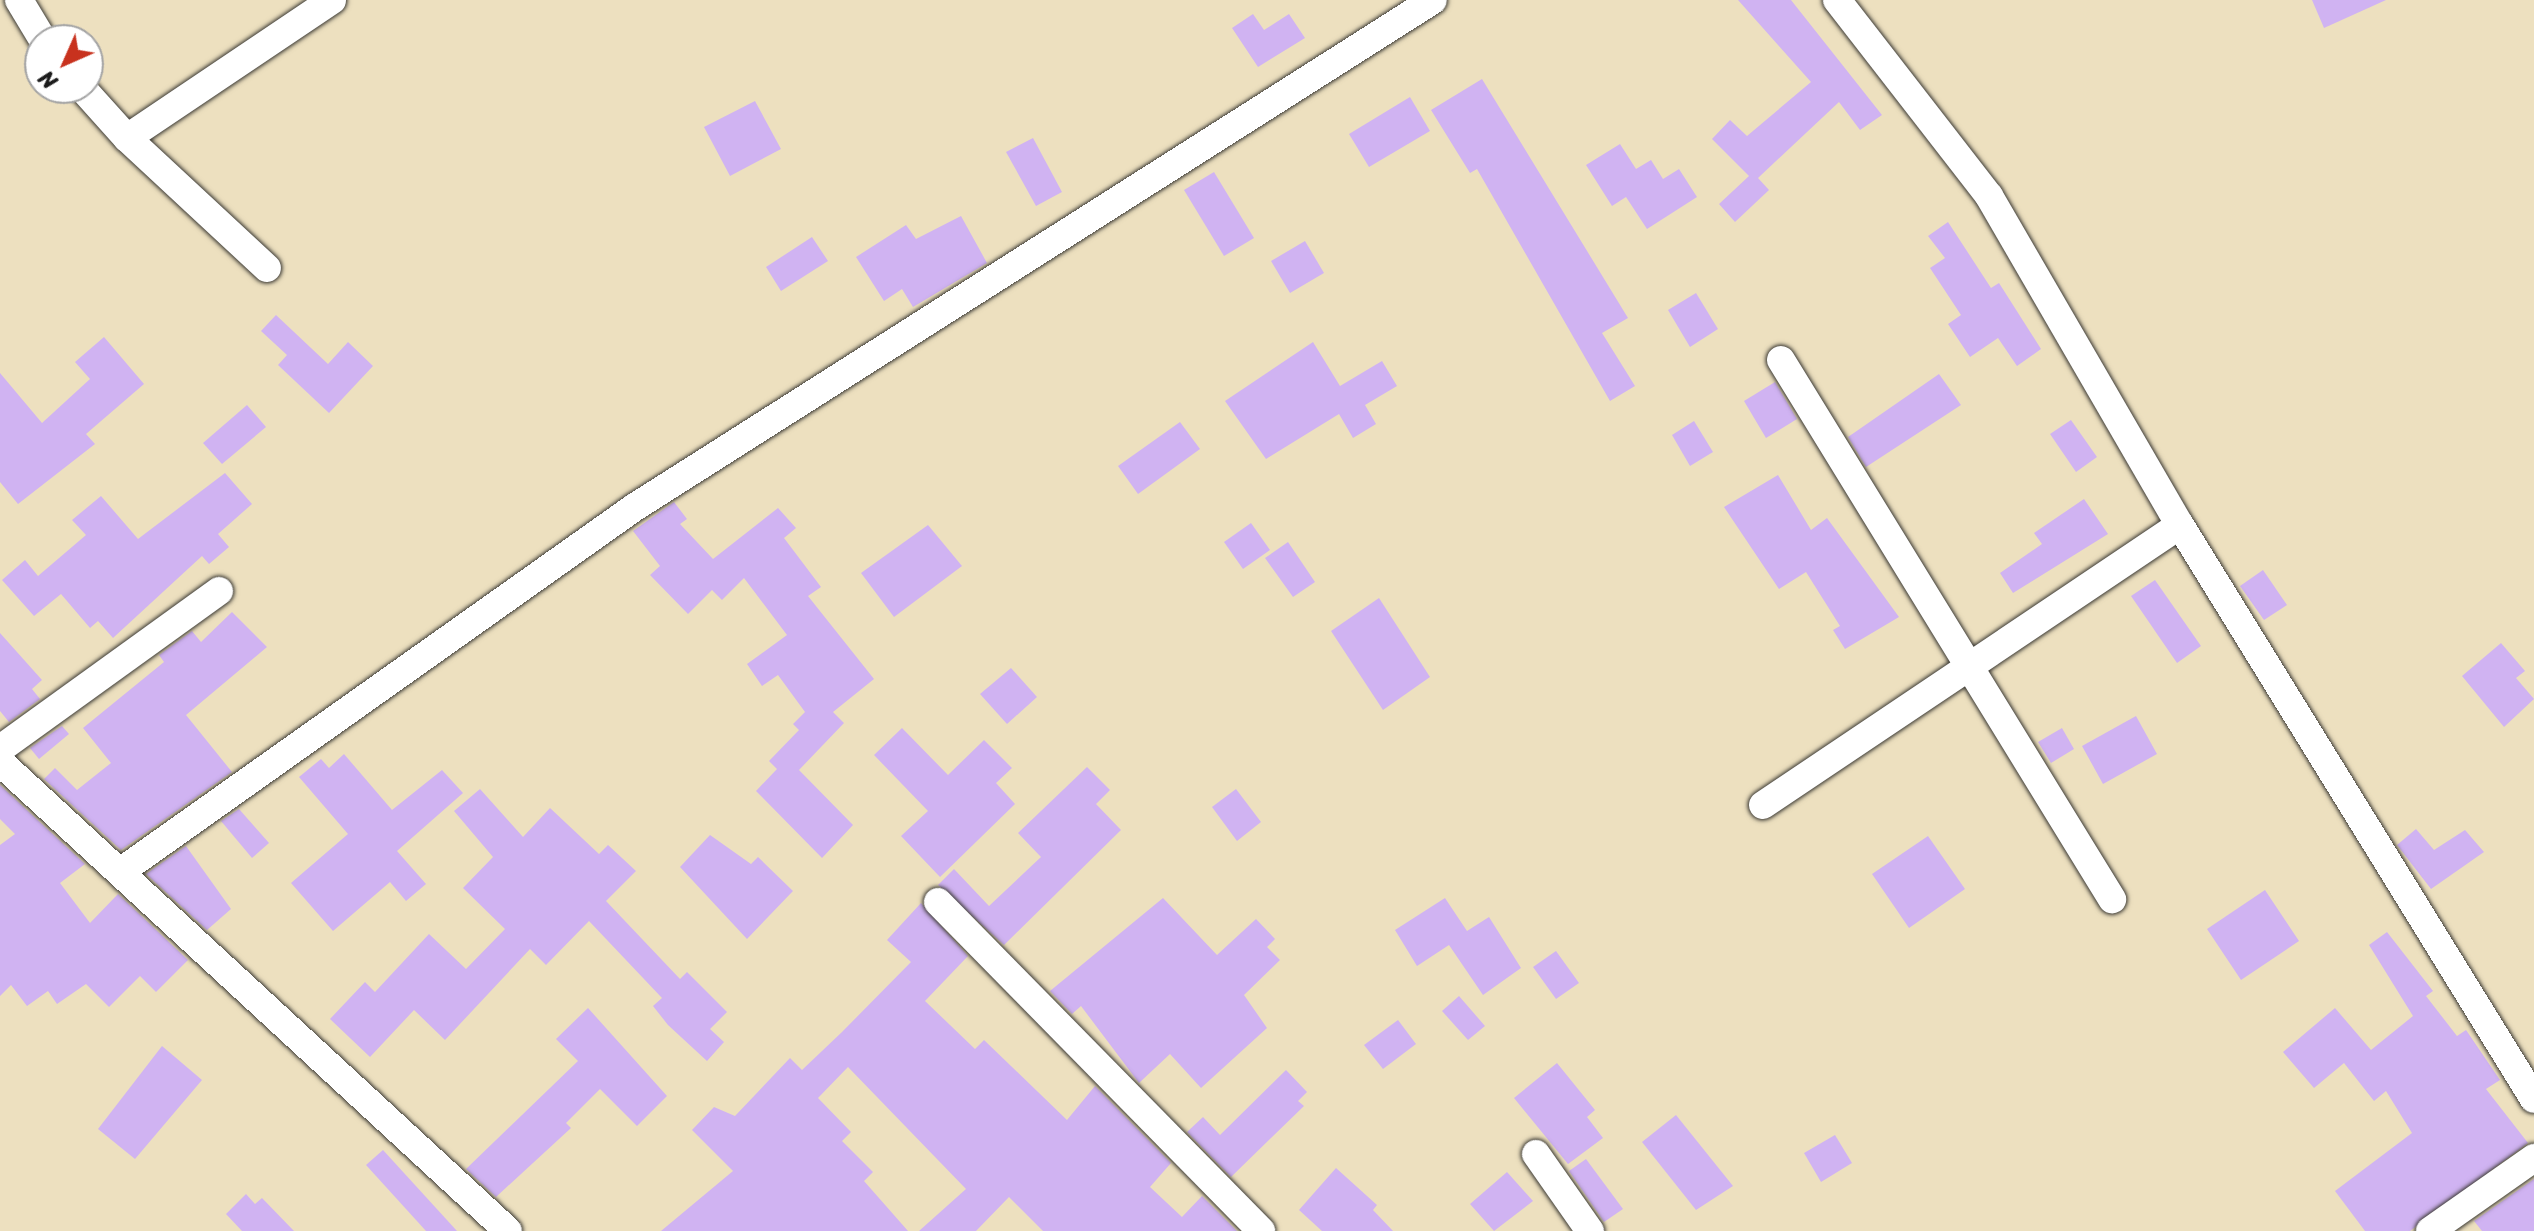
<!DOCTYPE html>
<html>
<head>
<meta charset="utf-8">
<style>
  body { margin:0 }
  #map { position:relative; width:2534px; height:1231px; overflow:hidden; background:#ede0bf; font-family:Sriracha,sans-serif }
  div>[style] { position:absolute }
  .building>* { inset:0; background:#d0b3f2 }
  .roads { filter:drop-shadow(0 0 2px #3b3934) drop-shadow(0 0 2px #3b3934) }
  .minor>* { height:28px; margin:-14px; padding:0 14px; transform-origin:14px; border-radius:14px; background:#fff }
  span { translate:-50% -50%; white-space:nowrap; text-align:center; line-height:1.15; -webkit-text-stroke:6px #fff; paint-order:stroke }
  .north { position:absolute; left:24px; top:24px; width:80px; height:80px; box-sizing:border-box; background:#fff; border:2px solid #a4a4a4; border-radius:50%; rotate:225deg; font-size:22px; font-weight:700; line-height:32px; text-align:center; color:#1c1c1c }
  .north::after { content:''; display:block; margin:auto; width:28px; height:36px; background:#c8321e; clip-path:polygon(50% 0,100% 100%,50% 72%,0 100%) }
</style>
</head>
<body>
<div id="map">
  <div class="building">
    <i style="clip-path:polygon(1738px 0,1791px 0,1882px 115px,1860px 130px,1839px 102px,1758px 178px,1769px 190px,1735px 222px,1719px 204px,1749px 176px,1712px 139px,1730px 120px,1747px 136px,1811px 82px)"></i>
    <i style="clip-path:polygon(2312px 0,2386px 0,2324px 28px)"></i>
    <i style="clip-path:polygon(1253px 14px,1264px 30px,1289px 14px,1305px 38px,1258px 67px,1232px 28px)"></i>
    <i style="clip-path:polygon(1482px 79px,1628px 318px,1602px 333px,1635px 386px,1610px 401px,1477px 169px,1470px 173px,1431px 110px)"></i>
    <i style="clip-path:polygon(1410px 97px,1430px 131px,1369px 167px,1349px 134px)"></i>
    <i style="clip-path:polygon(755px 101px,781px 149px,730px 176px,704px 127px)"></i>
    <i style="clip-path:polygon(1033px 138px,1062px 192px,1036px 206px,1006px 152px)"></i>
    <i style="clip-path:polygon(1620px 144px,1636px 169px,1651px 160px,1663px 179px,1679px 169px,1697px 197px,1647px 229px,1626px 197px,1612px 206px,1586px 165px)"></i>
    <i style="clip-path:polygon(1214px 172px,1254px 238px,1224px 256px,1184px 190px)"></i>
    <i style="clip-path:polygon(961px 216px,987px 263px,913px 307px,902px 289px,884px 301px,856px 257px,906px 225px,916px 239px)"></i>
    <i style="clip-path:polygon(1948px 222px,1991px 288px,1999px 283px,2041px 349px,2017px 366px,1998px 338px,1970px 357px,1948px 324px,1961px 315px,1930px 268px,1945px 258px,1928px 236px)"></i>
    <i style="clip-path:polygon(812px 237px,828px 261px,781px 291px,766px 267px)"></i>
    <i style="clip-path:polygon(1305px 241px,1324px 273px,1290px 293px,1271px 261px)"></i>
    <i style="clip-path:polygon(1696px 293px,1718px 329px,1690px 347px,1668px 310px)"></i>
    <i style="clip-path:polygon(276px 315px,328px 364px,348px 342px,373px 366px,329px 413px,278px 365px,287px 355px,261px 331px)"></i>
    <i style="clip-path:polygon(104px 337px,144px 384px,86px 434px,95px 444px,18px 504px,0 482px,0 373px,42px 423px,90px 379px,75px 362px)"></i>
    <i style="clip-path:polygon(1313px 342px,1340px 386px,1382px 361px,1397px 386px,1365px 405px,1376px 424px,1353px 438px,1339px 414px,1266px 459px,1225px 401px)"></i>
    <i style="clip-path:polygon(1939px 374px,1961px 405px,1866px 467px,1848px 437px)"></i>
    <i style="clip-path:polygon(1775px 382px,1797px 419px,1766px 438px,1744px 401px)"></i>
    <i style="clip-path:polygon(247px 405px,266px 427px,222px 464px,203px 443px)"></i>
    <i style="clip-path:polygon(2071px 420px,2097px 457px,2076px 472px,2050px 434px)"></i>
    <i style="clip-path:polygon(1694px 421px,1713px 452px,1690px 466px,1672px 435px)"></i>
    <i style="clip-path:polygon(1180px 422px,1200px 449px,1138px 494px,1118px 466px)"></i>
    <i style="clip-path:polygon(225px 473px,252px 504px,218px 534px,229px 547px,209px 564px,202px 556px,113px 638px,98px 621px,90px 628px,61px 594px,34px 616px,2px 580px,25px 560px,38px 576px,86px 535px,72px 520px,101px 496px,138px 539px)"></i>
    <i style="clip-path:polygon(1778px 475px,1811px 530px,1827px 518px,1899px 617px,1845px 649px,1833px 630px,1840px 626px,1806px 572px,1779px 589px,1724px 507px)"></i>
    <i style="clip-path:polygon(2084px 499px,2108px 534px,2013px 593px,2000px 573px,2042px 544px,2034px 533px)"></i>
    <i style="clip-path:polygon(674px 502px,687px 519px,680px 524px,713px 559px,778px 508px,796px 528px,784px 538px,821px 587px,808px 596px,874px 679px,833px 712px,844px 723px,799px 770px,853px 825px,822px 858px,756px 791px,777px 769px,769px 761px,799px 730px,793px 724px,805px 712px,778px 675px,762px 686px,747px 664px,787px 635px,744px 578px,722px 600px,712px 590px,688px 614px,650px 575px,660px 566px,633px 531px)"></i>
    <i style="clip-path:polygon(1251px 523px,1270px 550px,1243px 569px,1224px 542px)"></i>
    <i style="clip-path:polygon(928px 525px,962px 566px,894px 617px,861px 573px)"></i>
    <i style="clip-path:polygon(1288px 542px,1315px 582px,1293px 597px,1265px 558px)"></i>
    <i style="clip-path:polygon(2263px 570px,2287px 605px,2264px 620px,2240px 586px)"></i>
    <i style="clip-path:polygon(2155px 580px,2201px 646px,2177px 663px,2131px 596px)"></i>
    <i style="clip-path:polygon(1379px 598px,1430px 677px,1383px 710px,1331px 631px)"></i>
    <i style="clip-path:polygon(232px 612px,267px 647px,186px 715px,232px 772px,121px 850px,44px 779px,55px 768px,77px 790px,111px 763px,83px 728px,164px 662px,159px 655px,192px 631px,201px 642px)"></i>
    <i style="clip-path:polygon(0 633px,42px 680px,32px 689px,40px 699px,9px 722px,0 711px)"></i>
    <i style="clip-path:polygon(2501px 643px,2525px 671px,2516px 678px,2534px 699px,2504px 727px,2462px 676px)"></i>
    <i style="clip-path:polygon(1011px 668px,1037px 697px,1007px 724px,980px 694px)"></i>
    <i style="clip-path:polygon(2136px 716px,2157px 754px,2103px 784px,2082px 746px)"></i>
    <i style="clip-path:polygon(62px 726px,69px 734px,39px 759px,30px 748px)"></i>
    <i style="clip-path:polygon(902px 728px,948px 775px,984px 740px,1012px 768px,996px 783px,1015px 804px,940px 877px,901px 836px,928px 811px,874px 755px)"></i>
    <i style="clip-path:polygon(2062px 728px,2074px 749px,2051px 763px,2038px 742px)"></i>
    <i style="clip-path:polygon(344px 754px,392px 810px,442px 770px,463px 793px,397px 851px,426px 884px,406px 901px,390px 882px,333px 931px,291px 883px,348px 834px,299px 777px,321px 759px,329px 768px)"></i>
    <i style="clip-path:polygon(1087px 767px,1110px 790px,1096px 804px,1121px 830px,1004px 945px,938px 885px,954px 869px,989px 906px,1041px 857px,1018px 833px)"></i>
    <i style="clip-path:polygon(0 785px,85px 864px,60px 883px,90px 923px,118px 894px,188px 960px,156px 992px,140px 976px,109px 1007px,86px 984px,57px 1004px,48px 991px,27px 1006px,11px 985px,0 996px,0 845px,15px 834px,0 819px)"></i>
    <i style="clip-path:polygon(480px 789px,523px 837px,550px 808px,599px 854px,608px 845px,636px 871px,606px 901px,680px 979px,687px 972px,727px 1012px,710px 1029px,724px 1042px,707px 1061px,668px 1025px,653px 1006px,662px 998px,589px 921px,546px 965px,530px 949px,445px 1040px,414px 1010px,370px 1057px,330px 1019px,365px 982px,375px 992px,429px 934px,466px 969px,505px 929px,463px 888px,493px 857px,454px 811px)"></i>
    <i style="clip-path:polygon(1236px 789px,1261px 822px,1237px 841px,1212px 807px)"></i>
    <i style="clip-path:polygon(239px 809px,269px 843px,252px 858px,221px 821px)"></i>
    <i style="clip-path:polygon(2416px 829px,2434px 850px,2465px 830px,2484px 852px,2431px 889px,2397px 845px)"></i>
    <i style="clip-path:polygon(710px 835px,751px 864px,758px 857px,793px 891px,747px 939px,680px 867px)"></i>
    <i style="clip-path:polygon(1928px 836px,1965px 889px,1909px 928px,1872px 874px)"></i>
    <i style="clip-path:polygon(186px 846px,231px 909px,207px 930px,146px 874px)"></i>
    <i style="clip-path:polygon(2265px 890px,2299px 941px,2241px 980px,2207px 929px)"></i>
    <i style="clip-path:polygon(1163px 898px,1217px 955px,1256px 919px,1275px 939px,1267px 947px,1280px 960px,1244px 995px,1267px 1028px,1201px 1088px,1170px 1054px,1139px 1083px,1081px 1006px,1072px 1014px,1050px 991px)"></i>
    <i style="clip-path:polygon(1445px 898px,1467px 931px,1489px 917px,1521px 968px,1483px 995px,1449px 945px,1417px 966px,1395px 930px)"></i>
    <i style="clip-path:polygon(921px 903px,968px 956px,925px 1001px,975px 1049px,984px 1040px,1067px 1120px,1095px 1086px,1171px 1163px,1150px 1187px,1182px 1217px,1202px 1196px,1237px 1231px,1043px 1231px,1009px 1197px,976px 1231px,919px 1231px,966px 1189px,848px 1067px,818px 1098px,851px 1132px,842px 1141px,873px 1172px,864px 1181px,908px 1231px,661px 1231px,733px 1171px,692px 1130px,714px 1107px,735px 1116px,790px 1058px,802px 1070px,842px 1032px,911px 962px,887px 940px)"></i>
    <i style="clip-path:polygon(2387px 932px,2433px 991px,2426px 996px,2457px 1036px,2466px 1030px,2500px 1080px,2486px 1089px,2528px 1143px,2410px 1231px,2365px 1231px,2335px 1191px,2412px 1133px,2386px 1091px,2374px 1101px,2344px 1063px,2314px 1088px,2283px 1052px,2335px 1008px,2371px 1050px,2413px 1016px,2369px 945px)"></i>
    <i style="clip-path:polygon(1556px 951px,1579px 983px,1556px 999px,1533px 967px)"></i>
    <i style="clip-path:polygon(1459px 996px,1485px 1026px,1468px 1040px,1442px 1011px)"></i>
    <i style="clip-path:polygon(588px 1008px,667px 1096px,637px 1126px,600px 1089px,566px 1123px,571px 1128px,496px 1197px,466px 1169px,578px 1061px,556px 1039px)"></i>
    <i style="clip-path:polygon(1398px 1020px,1416px 1044px,1383px 1069px,1364px 1045px)"></i>
    <i style="clip-path:polygon(162px 1046px,202px 1080px,135px 1159px,98px 1129px)"></i>
    <i style="clip-path:polygon(1557px 1063px,1595px 1110px,1587px 1117px,1603px 1138px,1568px 1164px,1514px 1098px)"></i>
    <i style="clip-path:polygon(1286px 1070px,1307px 1092px,1298px 1101px,1304px 1106px,1231px 1177px,1187px 1132px,1203px 1117px,1220px 1135px)"></i>
    <i style="clip-path:polygon(1676px 1115px,1733px 1186px,1696px 1210px,1642px 1142px)"></i>
    <i style="clip-path:polygon(1835px 1135px,1852px 1163px,1821px 1182px,1804px 1153px)"></i>
    <i style="clip-path:polygon(383px 1150px,457px 1231px,426px 1231px,366px 1165px)"></i>
    <i style="clip-path:polygon(1586px 1159px,1623px 1209px,1604px 1222px,1569px 1171px)"></i>
    <i style="clip-path:polygon(1336px 1168px,1377px 1205px,1373px 1210px,1393px 1231px,1322px 1231px,1299px 1210px)"></i>
    <i style="clip-path:polygon(1507px 1172px,1533px 1201px,1494px 1231px,1470px 1204px)"></i>
    <i style="clip-path:polygon(2534px 1179px,2534px 1231px,2482px 1231px,2474px 1221px)"></i>
    <i style="clip-path:polygon(246px 1194px,255px 1204px,262px 1198px,294px 1231px,242px 1231px,226px 1214px)"></i>
  </div>
  <div class="roads">
    <div class="minor">
      <i style="left:19px;top:0;width:47px;rotate:59deg"></i>
      <i style="left:1837px;top:0;width:248px;rotate:52.2deg"></i>
      <i style="left:1989px;top:196px;width:380px;rotate:59.9deg"></i>
      <i style="left:2180px;top:525px;width:674px;rotate:58.34deg"></i>
      <i style="left:82px;top:88px;width:67px;rotate:48deg"></i>
      <i style="left:127px;top:138px;width:247px;rotate:-33.9deg"></i>
      <i style="left:127px;top:138px;width:191px;rotate:42.9deg"></i>
      <i style="left:1781px;top:360px;width:633px;rotate:58.45deg"></i>
      <i style="left:0;top:749px;width:270px;rotate:-35.8deg"></i>
      <i style="left:0;top:762px;width:691px;rotate:42.71deg"></i>
      <i style="left:1763px;top:805px;width:502px;rotate:-33.88deg"></i>
      <i style="left:120px;top:872px;width:631px;rotate:-35.33deg"></i>
      <i style="left:635px;top:507px;width:945px;rotate:-32.43deg"></i>
      <i style="left:938px;top:902px;width:461px;rotate:45.5deg"></i>
      <i style="left:1536px;top:1154px;width:94px;rotate:55deg"></i>
      <i style="left:2430px;top:1231px;width:127px;rotate:-35.1deg"></i>
    </div>
  </div>
  <div class="north">N</div>
</div>
</body>
</html>
